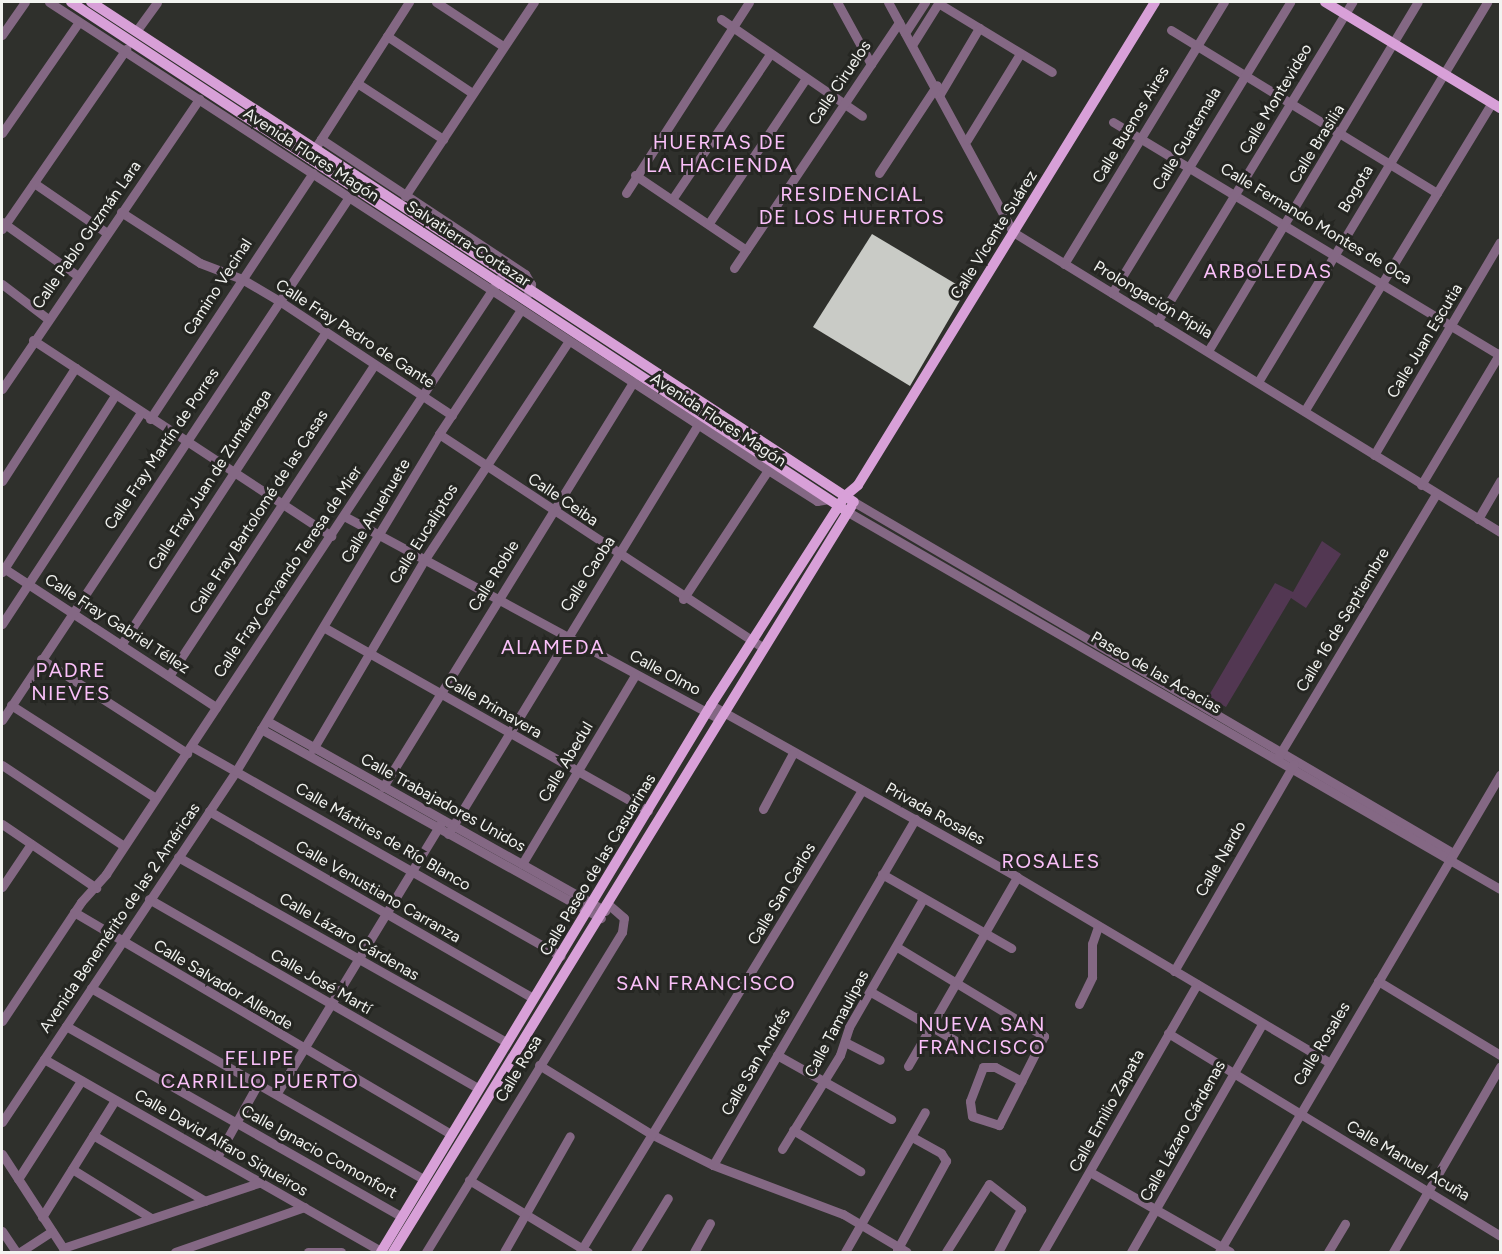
<!DOCTYPE html>
<html>
<head>
<meta charset="utf-8">
<style>
  body { margin:0 }
  #map { position:relative; width:1502px; height:1254px; overflow:hidden; background:#2f302c; font-family:Figtree,sans-serif }
  div>[style] { position:absolute }
  .water>* { inset:0; background:#523752 }
  .building>* { inset:0; background:#c9cbc6 }
  .minor>* { height:9px; margin:-4.5px; padding:0 4.5px; transform-origin:4.5px; border-radius:4.5px; background:#846884 }
  .major>* { height:10px; margin:-5px; padding:0 5px; transform-origin:5px; border-radius:5px; background:#d8a0d8 }
  span { translate:-50% -50%; white-space:nowrap; text-align:center; line-height:1.15; -webkit-text-stroke:6px #252622; paint-order:stroke }
  .street-label { font-size:16px; color:#f2f3f0 }
  .quarter-label { font-size:20px; color:#fac0f9; letter-spacing:1.5px }
  .frame { position:absolute; inset:0; border:3px solid #f2f3f0; pointer-events:none }
</style>
</head>
<body>
<div id="map">
  <div class="water">
    <i style="clip-path:polygon(1322px 541px,1341px 554px,1306px 608px,1291px 598px,1226px 707px,1208px 697px,1275px 583px,1293px 592px)"></i>
  </div>
  <div class="building">
    <i style="clip-path:polygon(872px 234px,966px 290px,910px 386px,813px 327px)"></i>
  </div>
  <div class="minor">
    <i style="left:49px;top:2px;width:858px;rotate:33.06deg"></i>
    <i style="left:768px;top:470px;width:58px;rotate:32.3deg"></i>
    <i style="left:817px;top:501px;width:12px;rotate:-9deg"></i>
    <i style="left:436px;top:2px;width:80px;rotate:33.3deg"></i>
    <i style="left:837px;top:2px;width:71px;rotate:61.3deg"></i>
    <i style="left:888px;top:2px;width:262px;rotate:61.5deg"></i>
    <i style="left:1013px;top:232px;width:572px;rotate:31.63deg"></i>
    <i style="left:938px;top:3px;width:133px;rotate:31.2deg"></i>
    <i style="left:721px;top:19px;width:171px;rotate:34.5deg"></i>
    <i style="left:137px;top:30px;width:34px;rotate:-54deg"></i>
    <i style="left:1171px;top:30px;width:312px;rotate:31.5deg"></i>
    <i style="left:905px;top:33px;width:37px;rotate:-57deg"></i>
    <i style="left:2px;top:35px;width:40px;rotate:-55.1deg"></i>
    <i style="left:387px;top:36px;width:102px;rotate:33.8deg"></i>
    <i style="left:912px;top:45px;width:51px;rotate:-57.9deg"></i>
    <i style="left:357px;top:83px;width:103px;rotate:33.1deg"></i>
    <i style="left:940px;top:94px;width:77px;rotate:-59.4deg"></i>
    <i style="left:1113px;top:122px;width:452px;rotate:31.1deg"></i>
    <i style="left:2px;top:133px;width:135px;rotate:-55.3deg"></i>
    <i style="left:321px;top:139px;width:163px;rotate:-57.3deg"></i>
    <i style="left:967px;top:140px;width:101px;rotate:-58.4deg"></i>
    <i style="left:315px;top:148px;width:11px;rotate:-56deg"></i>
    <i style="left:321px;top:139px;width:245px;rotate:33.5deg"></i>
    <i style="left:525px;top:274px;width:12px;rotate:59deg"></i>
    <i style="left:531px;top:284px;width:10px;rotate:107deg"></i>
    <i style="left:879px;top:173px;width:105px;rotate:-56.6deg"></i>
    <i style="left:635px;top:175px;width:134px;rotate:34deg"></i>
    <i style="left:34px;top:183px;width:88px;rotate:34.4deg"></i>
    <i style="left:626px;top:193px;width:227px;rotate:-57.2deg"></i>
    <i style="left:405px;top:196px;width:233px;rotate:-56.4deg"></i>
    <i style="left:673px;top:198px;width:174px;rotate:-56deg"></i>
    <i style="left:121px;top:212px;width:94px;rotate:32.8deg"></i>
    <i style="left:200px;top:263px;width:45px;rotate:20.9deg"></i>
    <i style="left:242px;top:279px;width:45px;rotate:30.5deg"></i>
    <i style="left:281px;top:302px;width:205px;rotate:33.5deg"></i>
    <i style="left:2px;top:222px;width:93px;rotate:35.4deg"></i>
    <i style="left:709px;top:223px;width:174px;rotate:-56.2deg"></i>
    <i style="left:2px;top:229px;width:219px;rotate:-55.4deg"></i>
    <i style="left:1064px;top:264px;width:307px;rotate:-58.6deg"></i>
    <i style="left:734px;top:268px;width:296px;rotate:-56.1deg"></i>
    <i style="left:2px;top:284px;width:58px;rotate:37.3deg"></i>
    <i style="left:1112px;top:293px;width:341px;rotate:-58.5deg"></i>
    <i style="left:1157px;top:322px;width:375px;rotate:-58.6deg"></i>
    <i style="left:33px;top:340px;width:357px;rotate:33.3deg"></i>
    <i style="left:1208px;top:351px;width:407px;rotate:-59deg"></i>
    <i style="left:1258px;top:382px;width:444px;rotate:-58.9deg"></i>
    <i style="left:2px;top:389px;width:351px;rotate:-55.8deg"></i>
    <i style="left:1305px;top:410px;width:360px;rotate:-58.7deg"></i>
    <i style="left:150px;top:419px;width:295px;rotate:-56.5deg"></i>
    <i style="left:439px;top:434px;width:387px;rotate:33.4deg"></i>
    <i style="left:1374px;top:455px;width:247px;rotate:-59.4deg"></i>
    <i style="left:2px;top:481px;width:135px;rotate:-57.1deg"></i>
    <i style="left:1421px;top:485px;width:154px;rotate:-59.1deg"></i>
    <i style="left:854px;top:502px;width:694px;rotate:30.37deg"></i>
    <i style="left:848px;top:512px;width:753px;rotate:30.04deg"></i>
    <i style="left:344px;top:516px;width:426px;rotate:28.4deg"></i>
    <i style="left:1478px;top:519px;width:44px;rotate:-59.9deg"></i>
    <i style="left:2px;top:567px;width:256px;rotate:33.2deg"></i>
    <i style="left:2px;top:572px;width:210px;rotate:-57.4deg"></i>
    <i style="left:683px;top:599px;width:154px;rotate:-56.6deg"></i>
    <i style="left:2px;top:624px;width:254px;rotate:-56.7deg"></i>
    <i style="left:325px;top:628px;width:371px;rotate:29.5deg"></i>
    <i style="left:121px;top:645px;width:373px;rotate:-56.8deg"></i>
    <i style="left:41px;top:659px;width:174px;rotate:32.8deg"></i>
    <i style="left:169px;top:676px;width:372px;rotate:-56.6deg"></i>
    <i style="left:11px;top:705px;width:172px;rotate:32.7deg"></i>
    <i style="left:711px;top:705px;width:351px;rotate:29.3deg"></i>
    <i style="left:1017px;top:877px;width:363px;rotate:30.7deg"></i>
    <i style="left:2px;top:720px;width:628px;rotate:-56.44deg"></i>
    <i style="left:267px;top:721px;width:388px;rotate:29.3deg"></i>
    <i style="left:261px;top:729px;width:389px;rotate:29.1deg"></i>
    <i style="left:191px;top:746px;width:425px;rotate:29.6deg"></i>
    <i style="left:313px;top:749px;width:221px;rotate:-59.5deg"></i>
    <i style="left:425px;top:559px;width:261px;rotate:-56.6deg"></i>
    <i style="left:1278px;top:757px;width:307px;rotate:-59deg"></i>
    <i style="left:2px;top:765px;width:146px;rotate:33.6deg"></i>
    <i style="left:383px;top:787px;width:476px;rotate:-58.3deg"></i>
    <i style="left:763px;top:809px;width:64px;rotate:-61.8deg"></i>
    <i style="left:209px;top:811px;width:374px;rotate:30deg"></i>
    <i style="left:2px;top:824px;width:114px;rotate:34.2deg"></i>
    <i style="left:448px;top:834px;width:480px;rotate:-58.6deg"></i>
    <i style="left:178px;top:857px;width:377px;rotate:29.4deg"></i>
    <i style="left:522px;top:864px;width:220px;rotate:-59.1deg"></i>
    <i style="left:882px;top:874px;width:149px;rotate:29.8deg"></i>
    <i style="left:2px;top:887px;width:52px;rotate:-56deg"></i>
    <i style="left:149px;top:899px;width:379px;rotate:29.9deg"></i>
    <i style="left:74px;top:912px;width:438px;rotate:30.5deg"></i>
    <i style="left:897px;top:947px;width:172px;rotate:31.2deg"></i>
    <i style="left:1044px;top:1036px;width:100px;rotate:116.8deg"></i>
    <i style="left:999px;top:1125px;width:28px;rotate:-162deg"></i>
    <i style="left:972px;top:1116px;width:15px;rotate:-98deg"></i>
    <i style="left:970px;top:1101px;width:36px;rotate:-69deg"></i>
    <i style="left:983px;top:1067px;width:12px"></i>
    <i style="left:995px;top:1067px;width:30px;rotate:28deg"></i>
    <i style="left:1174px;top:971px;width:239px;rotate:-59.9deg"></i>
    <i style="left:1378px;top:981px;width:143px;rotate:31.2deg"></i>
    <i style="left:91px;top:988px;width:383px;rotate:29.9deg"></i>
    <i style="left:871px;top:992px;width:106px;rotate:29.9deg"></i>
    <i style="left:1079px;top:1004px;width:30px;rotate:-64deg"></i>
    <i style="left:1092px;top:977px;width:33px;rotate:-90deg"></i>
    <i style="left:1092px;top:944px;width:18px;rotate:-71deg"></i>
    <i style="left:2px;top:1021px;width:143px;rotate:-56.4deg"></i>
    <i style="left:81px;top:902px;width:38px;rotate:-48deg"></i>
    <i style="left:106px;top:874px;width:722px;rotate:-56.53deg"></i>
    <i style="left:66px;top:1026px;width:385px;rotate:29.6deg"></i>
    <i style="left:1168px;top:1033px;width:389px;rotate:31.4deg"></i>
    <i style="left:845px;top:1042px;width:39px;rotate:27deg"></i>
    <i style="left:777px;top:1055px;width:131px;rotate:29.3deg"></i>
    <i style="left:44px;top:1059px;width:389px;rotate:29.7deg"></i>
    <i style="left:539px;top:1065px;width:134px;rotate:31.6deg"></i>
    <i style="left:653px;top:1135px;width:67px;rotate:26.6deg"></i>
    <i style="left:713px;top:1165px;width:139px;rotate:20.7deg"></i>
    <i style="left:843px;top:1214px;width:74px;rotate:30.7deg"></i>
    <i style="left:908px;top:1066px;width:218px;rotate:-60deg"></i>
    <i style="left:277px;top:1093px;width:314px;rotate:-58.7deg"></i>
    <i style="left:2px;top:1122px;width:422px;rotate:-56.3deg"></i>
    <i style="left:236px;top:771px;width:393px;rotate:-58.9deg"></i>
    <i style="left:439px;top:434px;width:147px;rotate:-56.6deg"></i>
    <i style="left:793px;top:1130px;width:79px;rotate:31.5deg"></i>
    <i style="left:93px;top:1135px;width:130px;rotate:30.5deg"></i>
    <i style="left:782px;top:1149px;width:110px;rotate:-58.3deg"></i>
    <i style="left:840px;top:1055px;width:29px;rotate:-72deg"></i>
    <i style="left:849px;top:1027px;width:148px;rotate:-60deg"></i>
    <i style="left:2px;top:1154px;width:116px;rotate:57deg"></i>
    <i style="left:217px;top:1157px;width:86px;rotate:-60.8deg"></i>
    <i style="left:713px;top:1165px;width:401px;rotate:-59.7deg"></i>
    <i style="left:72px;top:1169px;width:93px;rotate:31.8deg"></i>
    <i style="left:1090px;top:1172px;width:161px;rotate:29.7deg"></i>
    <i style="left:18px;top:1179px;width:117px;rotate:-57.3deg"></i>
    <i style="left:469px;top:1180px;width:139px;rotate:31.2deg"></i>
    <i style="left:42px;top:1217px;width:138px;rotate:-58deg"></i>
    <i style="left:2px;top:1231px;width:25px;rotate:56deg"></i>
    <i style="left:63px;top:1248px;width:206px;rotate:-18.4deg"></i>
    <i style="left:897px;top:1250px;width:102px;rotate:-61.2deg"></i>
    <i style="left:946px;top:1161px;width:9px;rotate:-122deg"></i>
    <i style="left:941px;top:1153px;width:33px;rotate:-151deg"></i>
    <i style="left:20px;top:1252px;width:38px;rotate:-33deg"></i>
    <i style="left:175px;top:1252px;width:137px;rotate:-19.2deg"></i>
    <i style="left:308px;top:1252px;width:33px"></i>
    <i style="left:426px;top:1252px;width:375px;rotate:-58.5deg"></i>
    <i style="left:622px;top:932px;width:14px;rotate:-82deg"></i>
    <i style="left:624px;top:918px;width:20px;rotate:-139deg"></i>
    <i style="left:504px;top:1252px;width:133px;rotate:-60.4deg"></i>
    <i style="left:580px;top:1252px;width:541px;rotate:-58.6deg"></i>
    <i style="left:635px;top:1252px;width:63px;rotate:-58.6deg"></i>
    <i style="left:694px;top:1252px;width:33px;rotate:-61deg"></i>
    <i style="left:845px;top:1252px;width:161px;rotate:-60.3deg"></i>
    <i style="left:946px;top:1252px;width:80px;rotate:-57.7deg"></i>
    <i style="left:989px;top:1184px;width:41px;rotate:38deg"></i>
    <i style="left:1021px;top:1209px;width:49px;rotate:118.1deg"></i>
    <i style="left:1043px;top:1252px;width:309px;rotate:-60.1deg"></i>
    <i style="left:1131px;top:1252px;width:263px;rotate:-60.1deg"></i>
    <i style="left:1219px;top:1252px;width:554px;rotate:-59.5deg"></i>
    <i style="left:1328px;top:1252px;width:33px;rotate:-59deg"></i>
    <i style="left:1393px;top:1252px;width:214px;rotate:-60deg"></i>
  </div>
  <div class="major">
    <i style="left:71px;top:2px;width:929px;rotate:33.28deg"></i>
    <i style="left:91px;top:2px;width:912px;rotate:33.24deg"></i>
    <i style="left:1325px;top:2px;width:205px;rotate:31.2deg"></i>
    <i style="left:381px;top:1252px;width:639px;rotate:-58.9deg"></i>
    <i style="left:711px;top:705px;width:248px;rotate:-57.3deg"></i>
    <i style="left:845px;top:496px;width:17px;rotate:-40deg"></i>
    <i style="left:858px;top:485px;width:567px;rotate:-58.41deg"></i>
    <i style="left:393px;top:1252px;width:875px;rotate:-58.42deg"></i>
  </div>
  <div class="street-label">
    <span style="left:840px;top:83px;rotate:-56deg">Calle Ciruelos</span>
    <span style="left:1276px;top:99px;rotate:-59deg">Calle Montevideo</span>
    <span style="left:1131px;top:125px;rotate:-59deg">Calle Buenos Aires</span>
    <span style="left:1187px;top:139px;rotate:-59deg">Calle Guatemala</span>
    <span style="left:1317px;top:144px;rotate:-58deg">Calle Brasilia</span>
    <span style="left:311px;top:155px;rotate:33deg">Avenida Flores Magón</span>
    <span style="left:1356px;top:189px;rotate:-59deg">Bogota</span>
    <span style="left:1316px;top:224px;rotate:31deg">Calle Fernando Montes de Oca</span>
    <span style="left:87px;top:235px;rotate:-55deg">Calle Pablo Guzmán Lara</span>
    <span style="left:994px;top:235px;rotate:-58deg">Calle Vicente Suárez</span>
    <span style="left:468px;top:244px;rotate:33deg">Salvatierra-Cortazar</span>
    <span style="left:218px;top:287px;rotate:-57deg">Camino Vecinal</span>
    <span style="left:1153px;top:300px;rotate:31deg">Prolongación Pípila</span>
    <span style="left:355px;top:334px;rotate:33deg">Calle Fray Pedro de Gante</span>
    <span style="left:1425px;top:341px;rotate:-59deg">Calle Juan Escutia</span>
    <span style="left:718px;top:420px;rotate:33deg">Avenida Flores Magón</span>
    <span style="left:162px;top:449px;rotate:-56deg">Calle Fray Martín de Porres</span>
    <span style="left:210px;top:480px;rotate:-57deg">Calle Fray Juan de Zumárraga</span>
    <span style="left:563px;top:500px;rotate:34deg">Calle Ceiba</span>
    <span style="left:376px;top:511px;rotate:-59deg">Calle Ahuehuete</span>
    <span style="left:259px;top:512px;rotate:-57deg">Calle Fray Bartolomé de las Casas</span>
    <span style="left:424px;top:534px;rotate:-58deg">Calle Eucaliptos</span>
    <span style="left:288px;top:572px;rotate:-56deg">Calle Fray Cervando Teresa de Mier</span>
    <span style="left:588px;top:574px;rotate:-57deg">Calle Caoba</span>
    <span style="left:494px;top:576px;rotate:-58deg">Calle Roble</span>
    <span style="left:1343px;top:620px;rotate:-59deg">Calle 16 de Septiembre</span>
    <span style="left:117px;top:624px;rotate:33deg">Calle Fray Gabriel Téllez</span>
    <span style="left:665px;top:673px;rotate:28deg">Calle Olmo</span>
    <span style="left:1156px;top:673px;rotate:30deg">Paseo de las Acacias</span>
    <span style="left:493px;top:707px;rotate:30deg">Calle Primavera</span>
    <span style="left:566px;top:762px;rotate:-59deg">Calle Abedul</span>
    <span style="left:443px;top:803px;rotate:29deg">Calle Trabajadores Unidos</span>
    <span style="left:935px;top:814px;rotate:29deg">Privada Rosales</span>
    <span style="left:383px;top:837px;rotate:30deg">Calle Mártires de Río Blanco</span>
    <span style="left:1221px;top:859px;rotate:-60deg">Calle Nardo</span>
    <span style="left:598px;top:865px;rotate:-59deg">Calle Paseo de las Casuarinas</span>
    <span style="left:378px;top:892px;rotate:30deg">Calle Venustiano Carranza</span>
    <span style="left:782px;top:894px;rotate:-59deg">Calle San Carlos</span>
    <span style="left:120px;top:918px;rotate:-56deg">Avenida Benemérito de las 2 Américas</span>
    <span style="left:349px;top:937px;rotate:30deg">Calle Lázaro Cárdenas</span>
    <span style="left:321px;top:982px;rotate:30deg">Calle José Martí</span>
    <span style="left:223px;top:985px;rotate:31deg">Calle Salvador Allende</span>
    <span style="left:837px;top:1024px;rotate:-62deg">Calle Tamaulipas</span>
    <span style="left:1322px;top:1044px;rotate:-59deg">Calle Rosales</span>
    <span style="left:756px;top:1062px;rotate:-60deg">Calle San Andrés</span>
    <span style="left:519px;top:1069px;rotate:-59deg">Calle Rosa</span>
    <span style="left:1107px;top:1111px;rotate:-61deg">Calle Emilio Zapata</span>
    <span style="left:1183px;top:1131px;rotate:-61deg">Calle Lázaro Cárdenas</span>
    <span style="left:221px;top:1143px;rotate:30deg">Calle David Alfaro Siqueiros</span>
    <span style="left:319px;top:1152px;rotate:29deg">Calle Ignacio Comonfort</span>
    <span style="left:1408px;top:1161px;rotate:31deg">Calle Manuel Acuña</span>
  </div>
  <div class="quarter-label">
    <span style="left:720px;top:154px">HUERTAS DE<br>LA HACIENDA</span>
    <span style="left:852px;top:206px">RESIDENCIAL<br>DE LOS HUERTOS</span>
    <span style="left:1268px;top:271px">ARBOLEDAS</span>
    <span style="left:553px;top:647px">ALAMEDA</span>
    <span style="left:71px;top:682px">PADRE<br>NIEVES</span>
    <span style="left:1051px;top:861px">ROSALES</span>
    <span style="left:706px;top:983px">SAN FRANCISCO</span>
    <span style="left:982px;top:1036px">NUEVA SAN<br>FRANCISCO</span>
    <span style="left:260px;top:1070px">FELIPE<br>CARRILLO PUERTO</span>
  </div>
  <div class="frame"></div>
</div>
</body>
</html>
